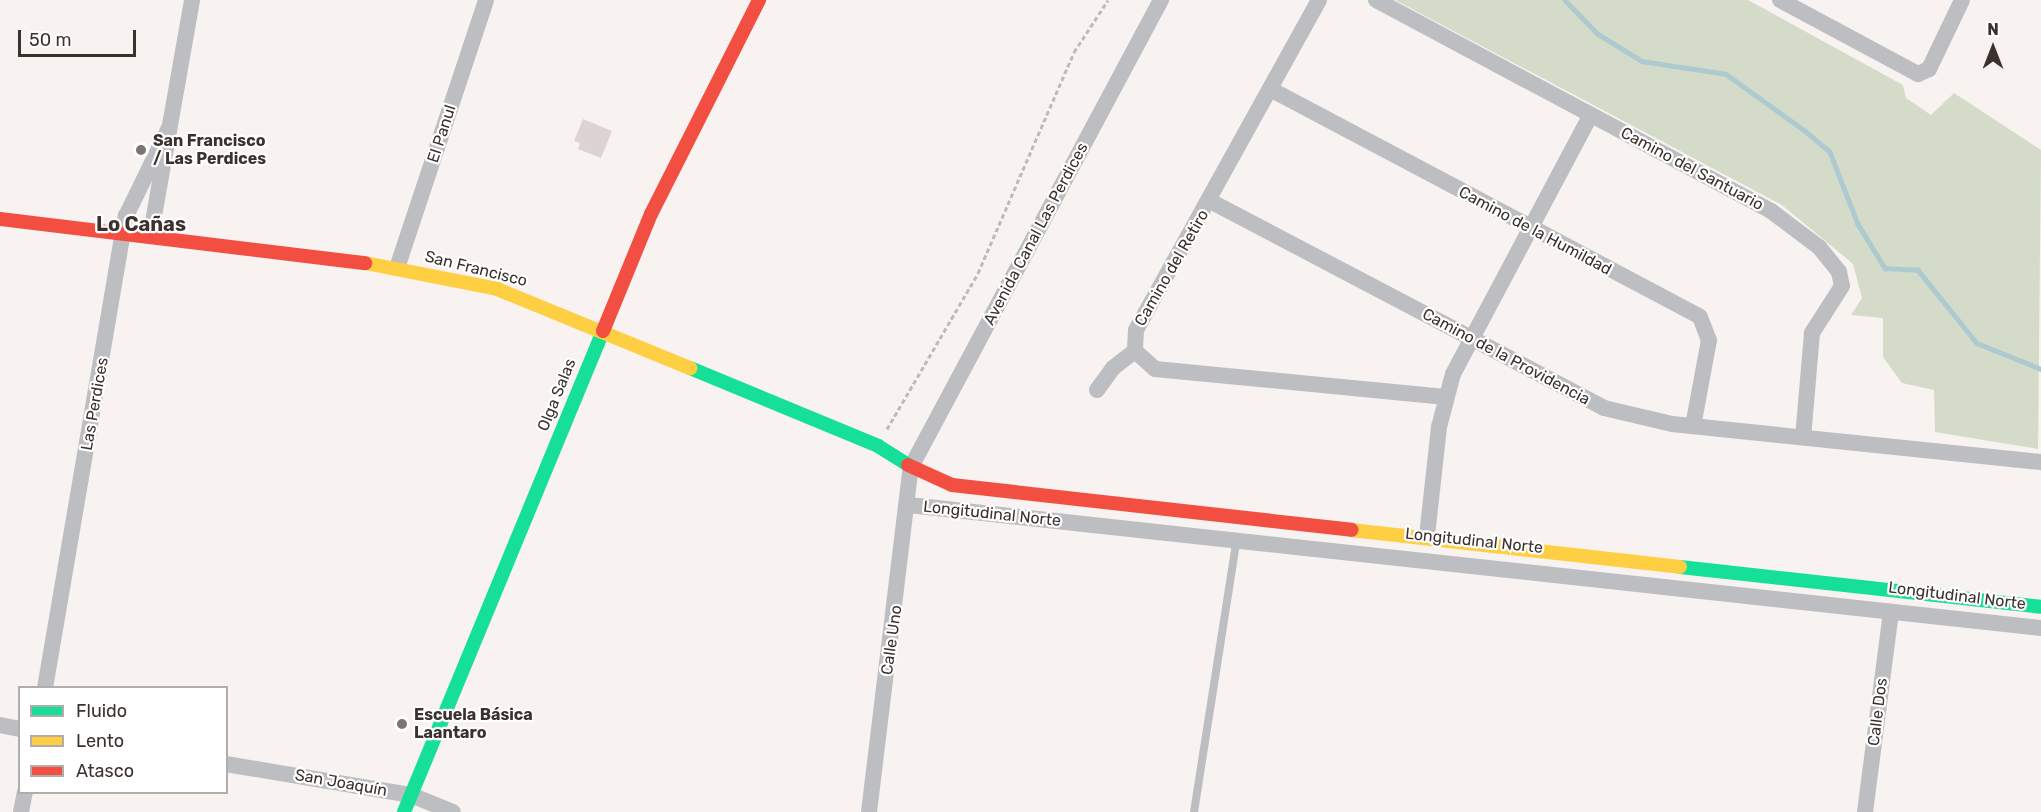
<!DOCTYPE html>
<html>
<head>
<meta charset="utf-8">
<style>
  body { margin:0 }
  #map { position:relative; width:2041px; height:812px; overflow:hidden; background:#f8f2f0; font-family:Rubik,sans-serif }
  div>[style] { position:absolute }
  .green>* { inset:0; background:#d4dbc8 }
  .stream>* { height:4.5px; margin:-2.25px; padding:0 2.25px; transform-origin:2.25px; border-radius:2.25px; background:#adcad0 }
  .building>* { inset:0; background:#dcd4d2 }
  .path>* { height:3px; margin-top:-1.5px; transform-origin:0; background:repeating-linear-gradient(90deg,#bbbabc 0 4.5px,transparent 0 7.5px) }
  .lane>* { height:8px; margin:-4px; padding:0 4px; transform-origin:4px; border-radius:4px; background:#bdbec2 }
  .street>* { height:16px; margin:-8px; padding:0 8px; transform-origin:8px; border-radius:8px; background:#bdbec2 }
  .fast>* { height:14px; margin:-7px; padding:0 7px; transform-origin:7px; border-radius:7px; background:#16e098 }
  .slow>* { height:14px; margin:-7px; padding:0 7px; transform-origin:7px; border-radius:7px; background:#ffcf43 }
  .jam>* { height:14px; margin:-7px; padding:0 7px; transform-origin:7px; border-radius:7px; background:#f24e42 }
  .dots>* { width:16px; height:16px; translate:-50% -50%; box-sizing:border-box; border:3px solid #fff; border-radius:50% }
  span { translate:-50% -50%; white-space:nowrap; text-align:center; line-height:1.15; -webkit-text-stroke:4.5px #fff; paint-order:stroke }
  .street-label { font-size:16px; color:#3b312d }
  .poi-label { font-size:16px; color:#3b312d; font-weight:700 }
  .left { translate:0 -50%; text-align:left }
  .quarter-label { font-size:20px; color:#3b312d; font-weight:700 }
  .legend { position:absolute; left:18px; top:686px; width:210px; height:108px; box-sizing:border-box; background:#fff; border:2px solid #b1adab; margin:0; padding:8px 10px; list-style:none; font-size:18px; color:#3b312d }
  .legend li { display:flex; align-items:center; gap:12px; height:30px }
  .legend b { width:30px; border:2px solid #b1adab }
  .north { position:absolute; left:1963px; top:18px; width:60px; height:60px; -webkit-text-stroke:4px #fff; paint-order:stroke; rotate:0deg; font-size:16px; font-weight:700; line-height:24px; text-align:center; color:#3b312d }
  .north::after { content:''; display:block; margin:auto; width:21px; height:27px; background:#3b312d; clip-path:polygon(50% 0,100% 100%,50% 72%,0 100%) }
  .scale { position:absolute; left:18px; top:30px; width:118px; height:27px; box-sizing:border-box; border:3px solid #3b312d; border-top:0; padding-left:8px; font-size:18px; line-height:21px; white-space:nowrap; color:#3b312d; -webkit-text-stroke:4px #fff; paint-order:stroke }
</style>
</head>
<body>
<div id="map">
  <div class="green">
    <i style="clip-path:polygon(1395px 0,1748px 0,1903px 85px,1906px 98px,1931px 115px,1954px 93px,2041px 150px,2038px 449px,1935px 432px,1934px 390px,1902px 383px,1883px 357px,1883px 318px,1851px 315px,1862px 298px,1853px 264px,1782px 205px)"></i>
  </div>
  <div class="stream">
    <i style="left:1565px;top:0;width:47px;rotate:45.9deg"></i>
    <i style="left:1598px;top:34px;width:52px;rotate:31.5deg"></i>
    <i style="left:1642px;top:61px;width:85px;rotate:8.8deg"></i>
    <i style="left:1726px;top:74px;width:96px;rotate:35.7deg"></i>
    <i style="left:1804px;top:130px;width:34px;rotate:40deg"></i>
    <i style="left:1830px;top:152px;width:77px;rotate:68.7deg"></i>
    <i style="left:1858px;top:224px;width:52px;rotate:58.5deg"></i>
    <i style="left:1885px;top:268px;width:33px;rotate:3deg"></i>
    <i style="left:1918px;top:270px;width:94px;rotate:51.1deg"></i>
    <i style="left:1977px;top:343px;width:69px;rotate:22.1deg"></i>
  </div>
  <div class="building">
    <i style="clip-path:polygon(583px 119px,612px 131px,601px 158px,578px 149px,580px 143px,574px 141px)"></i>
  </div>
  <div class="path">
    <i style="left:887px;top:429px;width:181px;rotate:-59.7deg"></i>
    <i style="left:978px;top:273px;width:241px;rotate:-66.5deg"></i>
    <i style="left:1074px;top:52px;width:62px;rotate:-56.8deg"></i>
  </div>
  <div class="lane">
    <i style="left:1194px;top:812px;width:270px;rotate:-81.1deg"></i>
  </div>
  <div class="street">
    <i style="left:1319px;top:0;width:377px;rotate:119deg"></i>
    <i style="left:1136px;top:330px;width:21px;rotate:93deg"></i>
    <i style="left:1135px;top:351px;width:27px;rotate:42deg"></i>
    <i style="left:1155px;top:369px;width:292px;rotate:5.5deg"></i>
    <i style="left:1376px;top:0;width:448px;rotate:28.1deg"></i>
    <i style="left:1771px;top:211px;width:60px;rotate:36.9deg"></i>
    <i style="left:1819px;top:247px;width:32px;rotate:51deg"></i>
    <i style="left:1839px;top:272px;width:14px;rotate:78deg"></i>
    <i style="left:1842px;top:286px;width:56px;rotate:122.6deg"></i>
    <i style="left:1812px;top:333px;width:104px;rotate:94.9deg"></i>
    <i style="left:1780px;top:0;width:157px;rotate:28.2deg"></i>
    <i style="left:1918px;top:74px;width:12px;rotate:-24deg"></i>
    <i style="left:1929px;top:69px;width:76px;rotate:-64.4deg"></i>
    <i style="left:1272px;top:90px;width:484px;rotate:27.9deg"></i>
    <i style="left:1700px;top:317px;width:25px;rotate:69deg"></i>
    <i style="left:1709px;top:340px;width:87px;rotate:100.5deg"></i>
    <i style="left:1210px;top:201px;width:445px;rotate:27.7deg"></i>
    <i style="left:1604px;top:408px;width:70px;rotate:13.2deg"></i>
    <i style="left:1672px;top:424px;width:371px;rotate:5.9deg"></i>
    <i style="left:151px;top:233px;width:237px;rotate:-80deg"></i>
    <i style="left:397px;top:268px;width:282px;rotate:-71.6deg"></i>
    <i style="left:1097px;top:390px;width:27px;rotate:-54deg"></i>
    <i style="left:1113px;top:368px;width:28px;rotate:-38deg"></i>
    <i style="left:909px;top:505px;width:1139px;rotate:6.2deg"></i>
    <i style="left:1427px;top:536px;width:110px;rotate:-83.7deg"></i>
    <i style="left:1439px;top:427px;width:55px;rotate:-75.2deg"></i>
    <i style="left:1453px;top:374px;width:293px;rotate:-62deg"></i>
    <i style="left:45px;top:688px;width:479px;rotate:-80.3deg"></i>
    <i style="left:126px;top:216px;width:98px;rotate:-64deg"></i>
    <i style="left:0;top:725px;width:20px;rotate:11deg"></i>
    <i style="left:226px;top:764px;width:188px;rotate:9.5deg"></i>
    <i style="left:411px;top:795px;width:45px;rotate:22deg"></i>
    <i style="left:21px;top:812px;width:20px;rotate:-79deg"></i>
    <i style="left:869px;top:812px;width:348px;rotate:-83.1deg"></i>
    <i style="left:911px;top:467px;width:530px;rotate:-61.84deg"></i>
    <i style="left:1865px;top:812px;width:202px;rotate:-82.6deg"></i>
  </div>
  <div class="fast">
    <i style="left:690px;top:368px;width:204px;rotate:22.5deg"></i>
    <i style="left:878px;top:446px;width:36px;rotate:32deg"></i>
    <i style="left:1680px;top:567px;width:363px;rotate:6.3deg"></i>
    <i style="left:404px;top:812px;width:521px;rotate:-67.52deg"></i>
  </div>
  <div class="slow">
    <i style="left:365px;top:263px;width:135px;rotate:11.1deg"></i>
    <i style="left:497px;top:289px;width:209px;rotate:22.3deg"></i>
    <i style="left:1351px;top:530px;width:331px;rotate:6.4deg"></i>
  </div>
  <div class="jam">
    <i style="left:0;top:219px;width:368px;rotate:6.9deg"></i>
    <i style="left:603px;top:331px;width:126px;rotate:-67.7deg"></i>
    <i style="left:651px;top:214px;width:240px;rotate:-63.2deg"></i>
    <i style="left:908px;top:465px;width:48px;rotate:24.4deg"></i>
    <i style="left:952px;top:485px;width:402px;rotate:6.4deg"></i>
  </div>
  <div class="dots">
    <i style="left:141px;top:150px;background:#7d7571"></i>
    <i style="left:402px;top:724px;background:#7d7571"></i>
  </div>
  <div class="street-label">
    <span style="left:442px;top:134px;rotate:-72deg">El Panul</span>
    <span style="left:1692px;top:169px;rotate:28deg">Camino del Santuario</span>
    <span style="left:1535px;top:231px;rotate:28deg">Camino de la Humildad</span>
    <span style="left:1036px;top:234px;rotate:-62deg">Avenida Canal Las Perdices</span>
    <span style="left:1172px;top:268px;rotate:-60deg">Camino del Retiro</span>
    <span style="left:476px;top:269px;rotate:14deg">San Francisco</span>
    <span style="left:1506px;top:357px;rotate:28deg">Camino de la Providencia</span>
    <span style="left:557px;top:395px;rotate:-68deg">Olga Salas</span>
    <span style="left:95px;top:404px;rotate:-80deg">Las Perdices</span>
    <span style="left:992px;top:514px;rotate:6deg">Longitudinal Norte</span>
    <span style="left:1474px;top:541px;rotate:6deg">Longitudinal Norte</span>
    <span style="left:1957px;top:596px;rotate:7deg">Longitudinal Norte</span>
    <span style="left:892px;top:640px;rotate:-82deg">Calle Uno</span>
    <span style="left:1878px;top:712px;rotate:-83deg">Calle Dos</span>
    <span style="left:341px;top:783px;rotate:10deg">San Joaquín</span>
  </div>
  <div class="poi-label">
    <span class="left" style="left:153px;top:150px">San Francisco<br>/ Las Perdices</span>
    <span class="left" style="left:414px;top:724px">Escuela Básica<br>Laantaro</span>
  </div>
  <div class="quarter-label">
    <span style="left:141px;top:224px">Lo Cañas</span>
  </div>
  <ul class="legend">
  <li><b style="height:8px;background:#16e098"></b>Fluido</li>
  <li><b style="height:8px;background:#ffcf43"></b>Lento</li>
  <li><b style="height:8px;background:#f24e42"></b>Atasco</li>
  </ul>
  <div class="north">N</div>
  <div class="scale">50 m</div>
</div>
</body>
</html>
